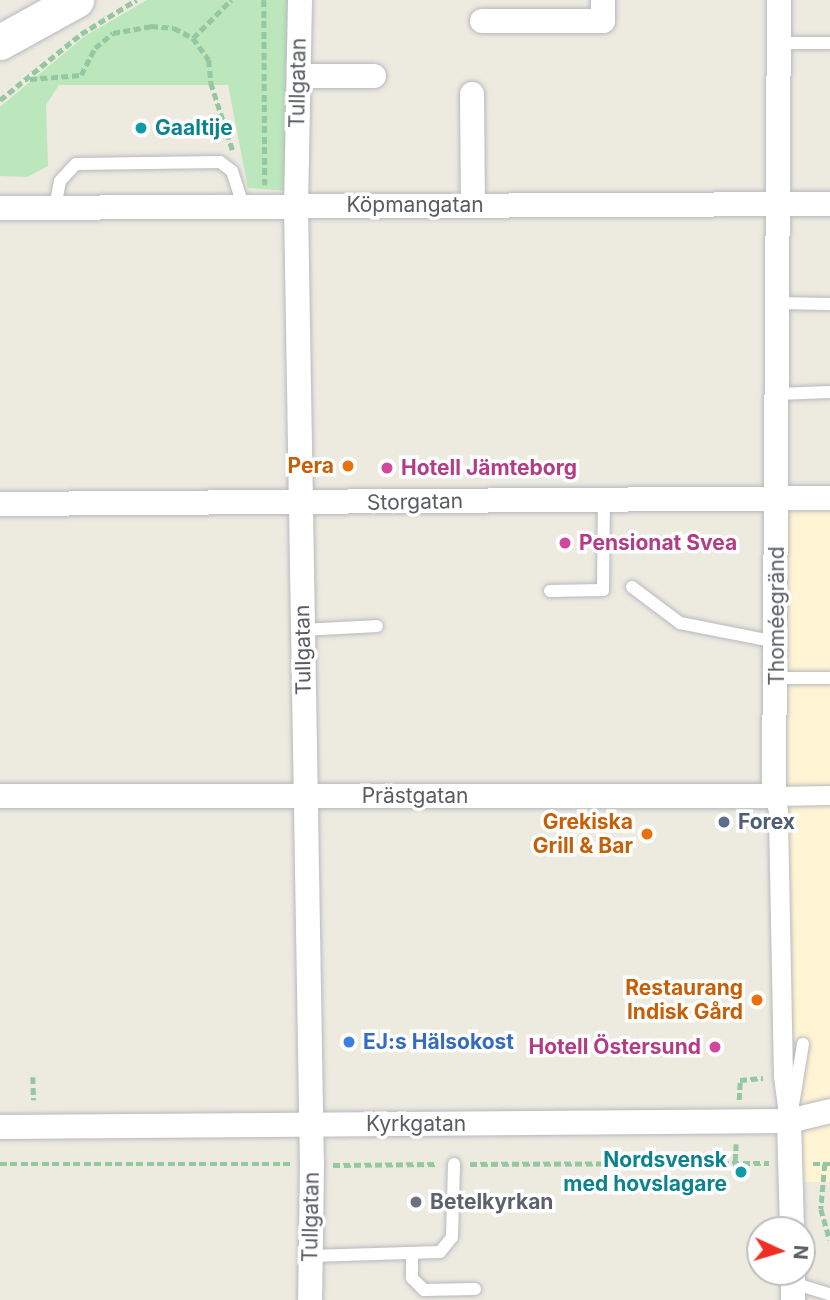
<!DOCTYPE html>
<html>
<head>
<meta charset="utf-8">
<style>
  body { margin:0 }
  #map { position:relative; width:830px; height:1300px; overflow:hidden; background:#edeae0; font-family:Inter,sans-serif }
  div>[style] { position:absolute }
  .commercial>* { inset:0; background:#fff4d3 }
  .green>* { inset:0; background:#bce6bb }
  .path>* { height:4.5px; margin-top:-2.25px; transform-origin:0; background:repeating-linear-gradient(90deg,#94c7a2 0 7px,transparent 0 10.5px) }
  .roads { filter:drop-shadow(0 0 2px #b6b9be) drop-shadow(0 0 2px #b6b9be) }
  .service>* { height:12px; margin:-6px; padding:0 6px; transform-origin:6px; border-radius:6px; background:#fff }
  .pedestrian>* { height:19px; margin:-9.5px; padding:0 9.5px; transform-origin:9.5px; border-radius:9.5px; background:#fff }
  .minor>* { height:24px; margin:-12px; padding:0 12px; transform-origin:12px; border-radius:12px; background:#fff }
  .secondary>* { height:35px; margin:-17.5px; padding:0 17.5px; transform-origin:17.5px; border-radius:17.5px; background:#fff }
  .dots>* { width:19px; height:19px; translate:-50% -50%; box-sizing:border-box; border:4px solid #fff; border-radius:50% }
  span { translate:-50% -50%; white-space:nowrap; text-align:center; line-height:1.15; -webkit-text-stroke:7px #fff; paint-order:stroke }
  .street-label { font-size:21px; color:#595d62 }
  .culture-label { font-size:21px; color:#0d838f; font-weight:700 }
  .left { translate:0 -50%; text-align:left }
  .right { translate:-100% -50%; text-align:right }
  .food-label { font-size:21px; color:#c56008; font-weight:700 }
  .hotel-label { font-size:21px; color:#b23c85; font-weight:700 }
  .service-label { font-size:21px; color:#4e5e75; font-weight:700 }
  .shop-label { font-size:21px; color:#366cbe; font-weight:700 }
  .worship-label { font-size:21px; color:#5b616d; font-weight:700 }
  .north { position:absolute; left:746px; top:1216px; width:70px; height:70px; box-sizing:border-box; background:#fff; border:2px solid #bdbec0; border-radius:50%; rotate:94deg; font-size:19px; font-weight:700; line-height:28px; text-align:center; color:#595d62 }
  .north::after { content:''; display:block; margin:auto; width:24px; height:32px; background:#ef2f24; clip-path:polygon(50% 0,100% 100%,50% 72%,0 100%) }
</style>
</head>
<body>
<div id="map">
  <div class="commercial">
    <i style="clip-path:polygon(780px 504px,830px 504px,830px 1182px,781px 1182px)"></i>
  </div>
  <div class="green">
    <i style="clip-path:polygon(147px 0,292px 0,289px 191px,248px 188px,228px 85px,59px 85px,46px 105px,48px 166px,27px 177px,0 176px,0 107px,85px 36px)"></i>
  </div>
  <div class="path">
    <i style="left:264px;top:0;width:185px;rotate:89.7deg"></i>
    <i style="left:193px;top:38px;width:54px;rotate:-45deg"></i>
    <i style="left:30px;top:79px;width:51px;rotate:-4.5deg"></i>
    <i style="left:81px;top:75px;width:30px;rotate:-63deg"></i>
    <i style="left:95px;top:48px;width:23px;rotate:-40deg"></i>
    <i style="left:113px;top:33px;width:39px;rotate:-10deg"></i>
    <i style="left:151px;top:26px;width:23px;rotate:5deg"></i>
    <i style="left:174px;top:28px;width:21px;rotate:28deg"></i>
    <i style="left:193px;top:38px;width:27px;rotate:54deg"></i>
    <i style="left:209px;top:60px;width:23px;rotate:85deg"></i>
    <i style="left:211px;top:83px;width:71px;rotate:72.1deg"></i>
    <i style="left:0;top:100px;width:104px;rotate:-39.2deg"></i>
    <i style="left:81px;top:34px;width:65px;rotate:-31.7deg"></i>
    <i style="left:33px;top:1077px;width:23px;rotate:88deg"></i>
    <i style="left:739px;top:1100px;width:20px;rotate:-87deg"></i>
    <i style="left:740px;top:1080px;width:23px;rotate:-5deg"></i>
    <i style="left:735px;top:1161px;width:17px;rotate:-87deg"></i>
    <i style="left:0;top:1164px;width:290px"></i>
    <i style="left:470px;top:1164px;width:299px;rotate:-0.2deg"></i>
    <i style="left:813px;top:1164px;width:17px"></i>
    <i style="left:825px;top:1164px;width:45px;rotate:95.1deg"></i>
    <i style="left:821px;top:1209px;width:32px;rotate:74deg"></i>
    <i style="left:333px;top:1165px;width:104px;rotate:-0.6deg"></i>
  </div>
  <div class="roads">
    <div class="service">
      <i style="left:778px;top:43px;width:52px"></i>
      <i style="left:55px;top:207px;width:26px;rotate:-79deg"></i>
      <i style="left:60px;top:181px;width:23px;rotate:-47deg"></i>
      <i style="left:76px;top:164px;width:144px;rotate:-0.8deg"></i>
      <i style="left:220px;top:162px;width:15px;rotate:37deg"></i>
      <i style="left:232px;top:171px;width:36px;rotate:72deg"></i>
      <i style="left:777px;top:303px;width:53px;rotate:1.1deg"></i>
      <i style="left:776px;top:394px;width:54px;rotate:-2.1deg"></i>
      <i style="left:632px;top:587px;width:60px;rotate:36.9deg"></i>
      <i style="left:680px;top:623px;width:99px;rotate:11.1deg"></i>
      <i style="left:550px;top:591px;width:53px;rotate:-1.1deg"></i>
      <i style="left:603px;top:590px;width:92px;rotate:-89.4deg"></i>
      <i style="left:303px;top:630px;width:74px;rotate:-3.1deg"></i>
      <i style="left:777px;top:678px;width:53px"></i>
      <i style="left:792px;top:1111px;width:68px;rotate:-80.7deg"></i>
      <i style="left:412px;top:1253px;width:25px;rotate:90deg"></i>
      <i style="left:412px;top:1278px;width:17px;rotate:45deg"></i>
      <i style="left:424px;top:1290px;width:51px;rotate:-1.1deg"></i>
      <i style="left:310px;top:1256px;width:130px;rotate:-1.8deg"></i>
      <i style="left:440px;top:1252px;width:19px;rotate:-51deg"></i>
      <i style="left:452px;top:1237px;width:73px;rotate:-88.4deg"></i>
      <i style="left:793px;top:1283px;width:39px;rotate:17deg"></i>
    </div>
    <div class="pedestrian">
      <i style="left:789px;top:1121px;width:45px;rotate:-97.6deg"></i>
      <i style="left:783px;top:1076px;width:266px;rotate:-91.1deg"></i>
      <i style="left:778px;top:810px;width:15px;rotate:-106deg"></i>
      <i style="left:774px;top:796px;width:56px;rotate:-1deg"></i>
    </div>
    <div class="minor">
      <i style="left:300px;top:0;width:205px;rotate:91.1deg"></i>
      <i style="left:296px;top:205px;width:960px;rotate:89.05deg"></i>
      <i style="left:312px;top:1165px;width:135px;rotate:90.8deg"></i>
      <i style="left:482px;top:21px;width:121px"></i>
      <i style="left:603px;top:21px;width:21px;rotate:-90deg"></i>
      <i style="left:299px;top:76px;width:75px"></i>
      <i style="left:472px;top:94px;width:110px;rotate:89.5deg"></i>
      <i style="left:0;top:208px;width:830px;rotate:-0.28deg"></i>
      <i style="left:0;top:504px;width:830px;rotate:-0.41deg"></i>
      <i style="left:0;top:796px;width:774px"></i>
      <i style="left:774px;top:796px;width:796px;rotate:-89.64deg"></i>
      <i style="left:789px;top:1121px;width:109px;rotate:88.4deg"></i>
      <i style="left:0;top:1127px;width:789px;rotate:-0.44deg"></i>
      <i style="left:789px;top:1121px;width:42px;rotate:-13.7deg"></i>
      <i style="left:793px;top:1272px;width:28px;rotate:90deg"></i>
    </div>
    <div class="secondary">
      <i style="left:0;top:42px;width:87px;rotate:-28.9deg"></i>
    </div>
  </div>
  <div class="dots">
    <i style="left:141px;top:128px;background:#0f9aa8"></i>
    <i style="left:348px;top:466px;background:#e8710a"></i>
    <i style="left:387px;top:468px;background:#d1479c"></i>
    <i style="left:565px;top:543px;background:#d1479c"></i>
    <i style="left:724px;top:822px;background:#5c6f8a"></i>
    <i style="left:647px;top:834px;background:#e8710a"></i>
    <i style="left:757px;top:1000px;background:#e8710a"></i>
    <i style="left:349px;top:1042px;background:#3f7fe0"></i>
    <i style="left:715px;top:1047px;background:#d1479c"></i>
    <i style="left:741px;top:1172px;background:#0f9aa8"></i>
    <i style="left:416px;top:1202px;background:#6b7280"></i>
  </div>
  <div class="street-label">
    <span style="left:298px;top:83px;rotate:-89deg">Tullgatan</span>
    <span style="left:415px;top:205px">Köpmangatan</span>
    <span style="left:415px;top:502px;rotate:-1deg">Storgatan</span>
    <span style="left:777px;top:616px;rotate:-90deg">Thoméegränd</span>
    <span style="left:303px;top:650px;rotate:-91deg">Tullgatan</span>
    <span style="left:415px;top:796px">Prästgatan</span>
    <span style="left:416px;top:1124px">Kyrkgatan</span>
    <span style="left:311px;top:1217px;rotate:-89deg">Tullgatan</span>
  </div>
  <div class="culture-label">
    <span class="left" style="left:155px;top:128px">Gaaltije</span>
    <span class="right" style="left:727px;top:1172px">Nordsvensk<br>med hovslagare</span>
  </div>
  <div class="food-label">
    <span class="right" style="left:334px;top:466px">Pera</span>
    <span class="right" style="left:633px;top:834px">Grekiska<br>Grill &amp; Bar</span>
    <span class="right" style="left:743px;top:1000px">Restaurang<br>Indisk Gård</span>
  </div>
  <div class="hotel-label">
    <span class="left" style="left:401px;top:468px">Hotell Jämteborg</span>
    <span class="left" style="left:579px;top:543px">Pensionat Svea</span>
    <span class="right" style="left:701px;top:1047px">Hotell Östersund</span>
  </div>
  <div class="service-label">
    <span class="left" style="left:738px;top:822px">Forex</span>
  </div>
  <div class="shop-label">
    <span class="left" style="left:363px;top:1042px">EJ:s Hälsokost</span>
  </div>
  <div class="worship-label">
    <span class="left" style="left:430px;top:1202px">Betelkyrkan</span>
  </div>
  <div class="north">N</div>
</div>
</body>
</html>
